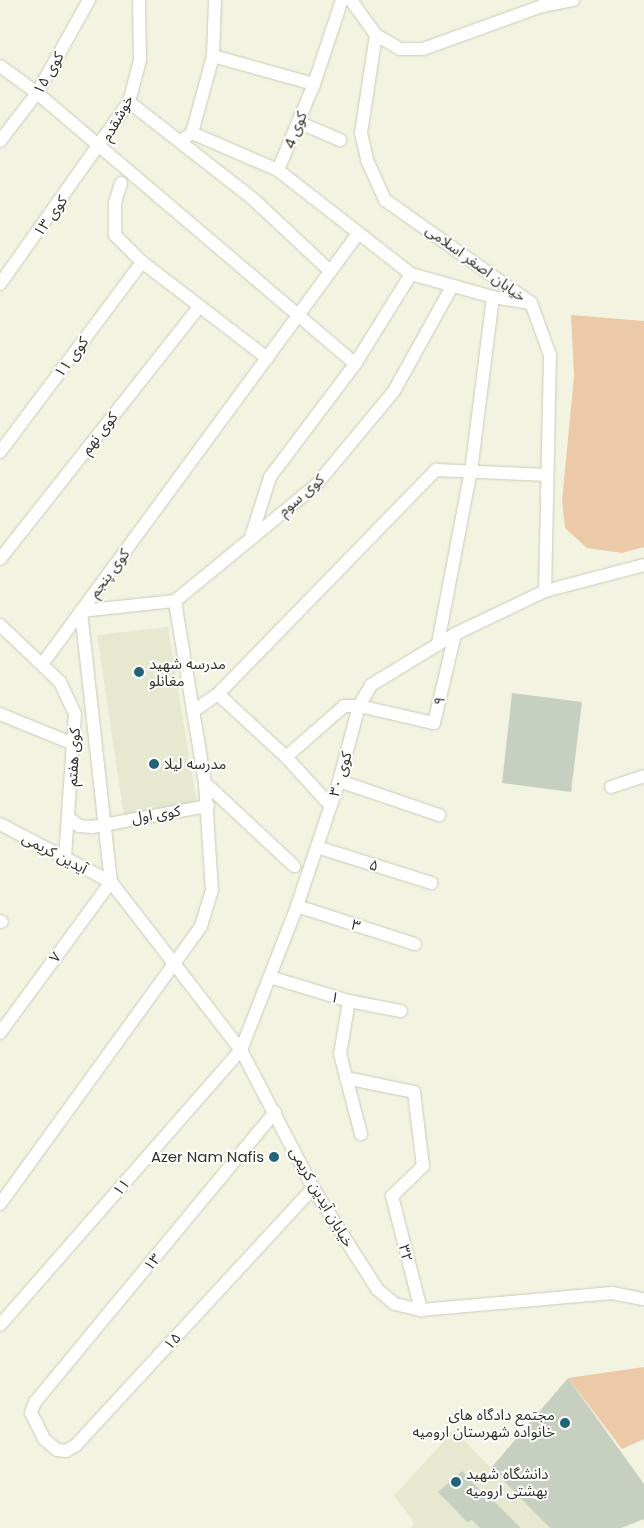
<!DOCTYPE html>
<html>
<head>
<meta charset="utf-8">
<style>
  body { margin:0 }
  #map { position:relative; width:644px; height:1528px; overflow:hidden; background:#f2f4e1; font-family:Poppins,"Noto Sans Arabic",sans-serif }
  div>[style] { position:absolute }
  .built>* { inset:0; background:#e6e9cf }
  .green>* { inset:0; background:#edcaa7 }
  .building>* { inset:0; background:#c7d0c0 }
  .roads { filter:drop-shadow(0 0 1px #c9cbb8) drop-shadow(0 0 1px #c9cbb8) }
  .minor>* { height:12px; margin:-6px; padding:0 6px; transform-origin:6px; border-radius:6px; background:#fff }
  .dots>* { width:14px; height:14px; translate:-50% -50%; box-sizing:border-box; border:2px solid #fff; border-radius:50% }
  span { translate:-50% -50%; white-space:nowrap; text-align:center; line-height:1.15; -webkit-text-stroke:4px #fff; paint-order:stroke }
  .street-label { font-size:15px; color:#303129 }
  .poi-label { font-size:15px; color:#303129 }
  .left { translate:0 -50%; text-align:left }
  .right { translate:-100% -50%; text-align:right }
</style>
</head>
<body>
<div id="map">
  <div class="built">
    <i style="clip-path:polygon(168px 627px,197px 805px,124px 816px,97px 635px)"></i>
    <i style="clip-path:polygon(454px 1430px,550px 1528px,411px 1528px,414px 1522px,394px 1496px)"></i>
  </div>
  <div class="green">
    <i style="clip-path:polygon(571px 315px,644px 321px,644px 547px,622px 553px,587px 548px,565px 528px,562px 501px,574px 376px)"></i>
    <i style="clip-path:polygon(644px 1367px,644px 1439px,622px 1449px,568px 1378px)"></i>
  </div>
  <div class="building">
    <i style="clip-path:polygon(512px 693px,582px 702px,571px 792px,502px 783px)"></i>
    <i style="clip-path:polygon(568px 1378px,644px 1484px,644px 1519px,621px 1528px,550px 1528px,491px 1468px)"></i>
    <i style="clip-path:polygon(462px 1471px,490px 1501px,493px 1500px,521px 1528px,480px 1528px,472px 1520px,467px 1522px,438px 1492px)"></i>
  </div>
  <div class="roads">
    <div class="minor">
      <i style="left:351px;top:0;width:43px;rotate:54.5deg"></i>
      <i style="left:376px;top:35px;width:28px;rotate:30deg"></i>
      <i style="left:400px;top:49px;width:23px"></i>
      <i style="left:423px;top:49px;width:127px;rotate:-19.9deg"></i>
      <i style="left:542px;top:6px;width:32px;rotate:-11deg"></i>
      <i style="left:376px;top:35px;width:99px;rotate:98.7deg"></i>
      <i style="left:361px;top:133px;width:28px;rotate:77deg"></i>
      <i style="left:367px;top:160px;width:44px;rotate:65.8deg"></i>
      <i style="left:385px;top:200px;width:179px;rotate:35.2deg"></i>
      <i style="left:531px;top:303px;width:55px;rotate:69.9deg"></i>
      <i style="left:550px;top:355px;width:236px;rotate:91.2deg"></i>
      <i style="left:545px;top:591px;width:102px;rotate:-14.7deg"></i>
      <i style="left:213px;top:56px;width:105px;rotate:15.5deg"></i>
      <i style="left:0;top:66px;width:46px;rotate:36.1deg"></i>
      <i style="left:37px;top:93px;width:418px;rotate:40.4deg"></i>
      <i style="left:129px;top:102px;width:156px;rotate:38deg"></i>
      <i style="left:252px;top:198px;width:107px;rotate:43.1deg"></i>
      <i style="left:298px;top:122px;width:46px;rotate:23.2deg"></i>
      <i style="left:192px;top:133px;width:94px;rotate:23.3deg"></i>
      <i style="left:278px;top:170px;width:93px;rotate:-67.3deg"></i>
      <i style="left:314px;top:84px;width:89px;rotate:-71.6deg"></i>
      <i style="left:185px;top:138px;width:9px;rotate:-36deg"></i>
      <i style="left:192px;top:133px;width:80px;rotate:-74.7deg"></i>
      <i style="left:213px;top:56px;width:56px;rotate:-88deg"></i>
      <i style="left:0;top:141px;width:61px;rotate:-52.4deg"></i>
      <i style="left:37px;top:93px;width:107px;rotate:-60.8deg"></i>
      <i style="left:121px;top:183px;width:21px;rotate:107deg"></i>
      <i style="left:115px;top:203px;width:32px;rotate:90deg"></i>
      <i style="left:115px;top:235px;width:38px;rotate:45deg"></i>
      <i style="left:142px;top:262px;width:158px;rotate:37.5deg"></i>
      <i style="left:411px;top:274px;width:85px;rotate:15.7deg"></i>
      <i style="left:493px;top:297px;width:174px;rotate:97.2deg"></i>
      <i style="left:471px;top:470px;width:176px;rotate:100.8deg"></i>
      <i style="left:0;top:284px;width:223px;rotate:-54.7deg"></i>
      <i style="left:129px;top:102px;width:43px;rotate:-75.3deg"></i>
      <i style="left:140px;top:60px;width:60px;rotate:-91deg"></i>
      <i style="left:493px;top:297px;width:37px;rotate:9deg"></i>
      <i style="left:0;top:452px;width:237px;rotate:-53.2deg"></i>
      <i style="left:251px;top:537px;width:63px;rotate:-72.4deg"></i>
      <i style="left:270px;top:477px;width:141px;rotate:-53deg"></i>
      <i style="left:355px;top:364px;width:106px;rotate:-58.1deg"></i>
      <i style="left:411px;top:274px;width:169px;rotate:-142deg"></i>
      <i style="left:0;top:559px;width:321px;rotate:-51.7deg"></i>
      <i style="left:81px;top:611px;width:95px;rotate:-6.1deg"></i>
      <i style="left:175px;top:601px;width:183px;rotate:-39.4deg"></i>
      <i style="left:316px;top:485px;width:122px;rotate:-50.3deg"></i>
      <i style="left:394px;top:391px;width:118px;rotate:-61deg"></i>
      <i style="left:81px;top:611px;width:273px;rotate:83.7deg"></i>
      <i style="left:0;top:625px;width:83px;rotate:43.5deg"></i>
      <i style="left:60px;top:682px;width:35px;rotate:65deg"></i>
      <i style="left:75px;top:714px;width:144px;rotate:94deg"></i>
      <i style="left:43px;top:663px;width:531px;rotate:-53.73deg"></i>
      <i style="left:218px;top:694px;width:313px;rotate:-45.8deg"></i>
      <i style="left:436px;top:470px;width:111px;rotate:2.6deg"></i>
      <i style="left:195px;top:710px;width:28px;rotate:-35deg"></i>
      <i style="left:218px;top:694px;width:93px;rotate:42.8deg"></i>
      <i style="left:286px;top:757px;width:65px;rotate:47.5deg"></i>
      <i style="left:0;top:714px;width:82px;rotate:22.2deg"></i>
      <i style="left:286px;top:757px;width:77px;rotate:-41.3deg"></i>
      <i style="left:344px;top:706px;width:15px"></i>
      <i style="left:359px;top:706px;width:77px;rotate:12.8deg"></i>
      <i style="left:434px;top:723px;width:91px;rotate:-76.7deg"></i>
      <i style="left:339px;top:781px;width:106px;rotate:18.8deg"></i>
      <i style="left:205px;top:783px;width:122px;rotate:43deg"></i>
      <i style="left:611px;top:787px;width:35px;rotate:-18deg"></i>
      <i style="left:69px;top:818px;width:13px;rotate:39deg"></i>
      <i style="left:79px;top:826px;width:13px;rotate:4deg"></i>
      <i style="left:92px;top:827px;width:118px;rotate:-10.3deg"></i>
      <i style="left:0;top:824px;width:125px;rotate:27.6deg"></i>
      <i style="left:111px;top:882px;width:212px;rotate:52.3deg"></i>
      <i style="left:241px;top:1050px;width:156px;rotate:62.4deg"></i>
      <i style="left:313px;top:1188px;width:120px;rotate:57.6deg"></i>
      <i style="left:377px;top:1289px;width:23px;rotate:40deg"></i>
      <i style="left:395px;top:1304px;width:27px;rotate:13deg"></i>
      <i style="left:421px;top:1310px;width:192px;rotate:-5.1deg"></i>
      <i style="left:612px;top:1293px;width:33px;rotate:11deg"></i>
      <i style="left:317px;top:847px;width:120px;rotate:17.5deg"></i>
      <i style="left:297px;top:906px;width:124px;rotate:17.9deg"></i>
      <i style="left:0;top:921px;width:2px;rotate:27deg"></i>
      <i style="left:270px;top:977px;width:83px;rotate:16.9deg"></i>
      <i style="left:349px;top:1001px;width:53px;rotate:10.9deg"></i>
      <i style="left:349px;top:1001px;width:54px;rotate:99.6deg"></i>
      <i style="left:340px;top:1054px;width:83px;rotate:75.3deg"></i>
      <i style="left:0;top:1033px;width:187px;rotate:-53.7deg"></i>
      <i style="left:346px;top:1078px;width:69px;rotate:11.6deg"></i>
      <i style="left:414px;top:1092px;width:75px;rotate:83.1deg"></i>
      <i style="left:423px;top:1166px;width:43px;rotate:135.9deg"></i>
      <i style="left:392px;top:1196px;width:118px;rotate:75.7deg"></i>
      <i style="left:275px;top:1112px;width:376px;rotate:129.6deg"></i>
      <i style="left:35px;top:1402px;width:12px;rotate:110deg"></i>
      <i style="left:31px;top:1413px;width:29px;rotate:63deg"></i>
      <i style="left:44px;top:1439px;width:17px;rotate:40deg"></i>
      <i style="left:57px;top:1450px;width:9px;rotate:6deg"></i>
      <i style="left:66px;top:1451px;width:12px;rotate:-31deg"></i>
      <i style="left:76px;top:1445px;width:350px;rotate:-47.3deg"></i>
      <i style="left:0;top:1204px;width:343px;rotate:-54.1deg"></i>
      <i style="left:201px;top:926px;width:37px;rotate:-73deg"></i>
      <i style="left:212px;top:891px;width:108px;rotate:-93.7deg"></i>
      <i style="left:205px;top:783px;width:184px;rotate:-99.4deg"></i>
      <i style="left:0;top:1325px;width:366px;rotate:-48.8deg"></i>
      <i style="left:241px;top:1050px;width:155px;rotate:-68.7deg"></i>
      <i style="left:297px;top:906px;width:132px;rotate:-71.4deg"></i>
      <i style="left:339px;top:781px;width:78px;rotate:-75.1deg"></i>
      <i style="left:359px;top:706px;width:24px;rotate:-60deg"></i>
      <i style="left:371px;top:685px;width:98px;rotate:-31.3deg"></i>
      <i style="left:455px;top:634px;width:100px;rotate:-25.5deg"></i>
    </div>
  </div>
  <div class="dots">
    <i style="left:139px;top:672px;background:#226578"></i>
    <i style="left:154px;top:764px;background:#226578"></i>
    <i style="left:274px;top:1157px;background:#226578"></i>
    <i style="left:565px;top:1423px;background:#226578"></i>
    <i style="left:456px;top:1482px;background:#226578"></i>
  </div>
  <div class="street-label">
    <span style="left:48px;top:73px;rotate:-60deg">کوی ۱۵</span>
    <span style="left:117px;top:118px;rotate:-61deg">خوشقدم</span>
    <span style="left:295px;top:130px;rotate:-68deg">کوی 4</span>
    <span style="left:50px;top:216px;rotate:-54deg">کوی ۱۳</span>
    <span style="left:476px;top:263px;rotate:36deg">خیابان اصغر اسلامی</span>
    <span style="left:71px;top:357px;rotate:-53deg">کوی ۱۱</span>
    <span style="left:99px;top:433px;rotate:-52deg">کوی نهم</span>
    <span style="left:301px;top:495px;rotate:-41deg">کوی سوم</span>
    <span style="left:109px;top:573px;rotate:-53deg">کوی پنجم</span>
    <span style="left:439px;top:701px;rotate:-77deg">۹</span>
    <span style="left:73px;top:757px;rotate:-87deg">کوی هفتم</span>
    <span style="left:340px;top:774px;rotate:-73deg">کوی ۳۰</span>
    <span style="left:156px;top:814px;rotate:-9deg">کوی اول</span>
    <span style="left:55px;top:853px;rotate:28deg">آیدین کریمی</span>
    <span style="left:374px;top:865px;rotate:18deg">۵</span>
    <span style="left:356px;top:925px;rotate:18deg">۳</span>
    <span style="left:55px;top:957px;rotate:-54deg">۷</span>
    <span style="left:335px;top:997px;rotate:17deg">۱</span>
    <span style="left:121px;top:1187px;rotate:-49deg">۱۱</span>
    <span style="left:322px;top:1197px;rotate:60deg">خیابان آیدین کریمی</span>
    <span style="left:406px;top:1253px;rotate:76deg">۳۲</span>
    <span style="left:152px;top:1262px;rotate:-50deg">۱۳</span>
    <span style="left:172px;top:1341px;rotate:-47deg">۱۵</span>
  </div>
  <div class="poi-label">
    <span class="left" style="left:149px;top:672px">مدرسه شهید<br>مغانلو</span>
    <span class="left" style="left:164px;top:764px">مدرسه لیلا</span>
    <span class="right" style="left:264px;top:1157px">Azer Nam Nafis</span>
    <span class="right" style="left:555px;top:1423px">مجتمع دادگاه های<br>خانواده شهرستان ارومیه</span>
    <span class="left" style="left:466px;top:1482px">دانشگاه شهید<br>بهشتی ارومیه</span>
  </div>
</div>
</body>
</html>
